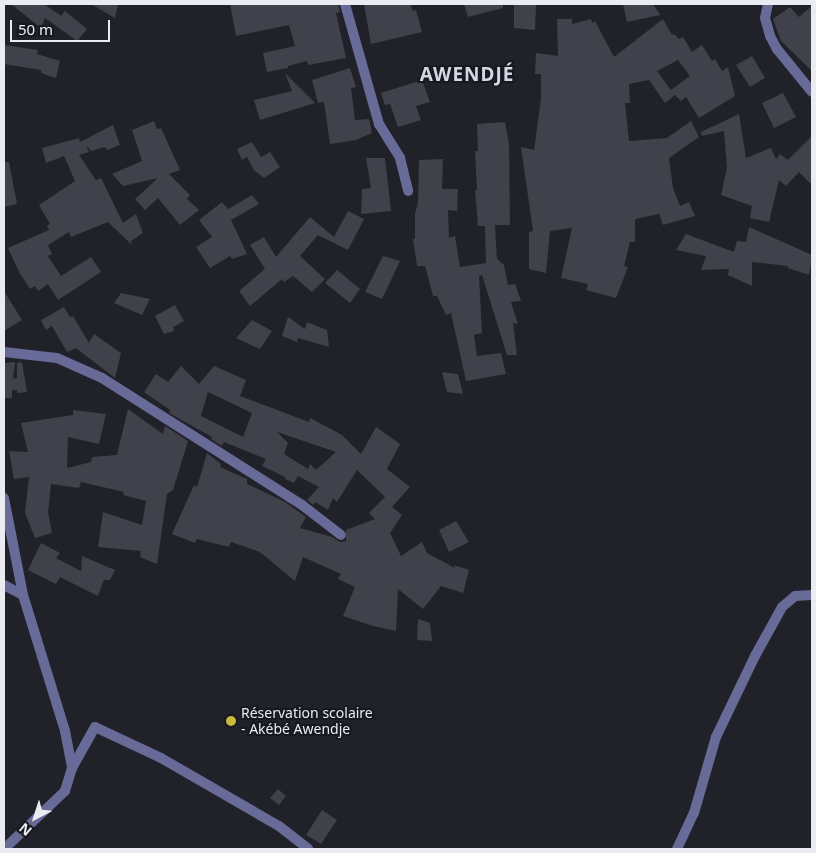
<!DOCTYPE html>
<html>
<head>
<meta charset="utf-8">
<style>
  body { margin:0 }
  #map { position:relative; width:816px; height:853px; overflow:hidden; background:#202129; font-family:"Noto Sans",sans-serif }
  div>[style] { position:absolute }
  .building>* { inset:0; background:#40414b }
  .minor>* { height:10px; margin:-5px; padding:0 5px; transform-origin:5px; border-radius:5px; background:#686a98 }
  .dots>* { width:14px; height:14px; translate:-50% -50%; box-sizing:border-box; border:2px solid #171820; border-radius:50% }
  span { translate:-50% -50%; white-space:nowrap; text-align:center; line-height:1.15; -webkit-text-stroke:4px #171820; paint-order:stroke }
  .poi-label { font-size:14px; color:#ebecf2 }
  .left { translate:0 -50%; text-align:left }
  .district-label { font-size:19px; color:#d6d7e3; font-weight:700; letter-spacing:1px }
  .frame { position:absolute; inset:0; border:5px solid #ebecf2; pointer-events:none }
  .north { position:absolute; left:10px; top:793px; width:50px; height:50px; -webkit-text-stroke:4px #171820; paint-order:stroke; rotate:220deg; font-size:14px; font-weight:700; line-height:20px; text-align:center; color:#ebecf2 }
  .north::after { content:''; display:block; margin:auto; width:18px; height:22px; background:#ebecf2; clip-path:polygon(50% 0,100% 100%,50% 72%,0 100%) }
  .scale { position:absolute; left:10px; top:20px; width:100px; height:22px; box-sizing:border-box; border:2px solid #ebecf2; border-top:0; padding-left:6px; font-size:15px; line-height:18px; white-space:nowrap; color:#ebecf2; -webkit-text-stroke:4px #171820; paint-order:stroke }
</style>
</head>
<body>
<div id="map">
  <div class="building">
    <i style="clip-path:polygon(11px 4px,44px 4px,61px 16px,65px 11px,87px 29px,77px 41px,45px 18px,41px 28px)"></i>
    <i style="clip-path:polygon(91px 4px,118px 4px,115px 18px)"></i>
    <i style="clip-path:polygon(230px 4px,338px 4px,340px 12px,336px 13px,346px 58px,308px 65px,307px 61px,288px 66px,288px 68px,267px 72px,263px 53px,295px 46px,289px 25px,236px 36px)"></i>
    <i style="clip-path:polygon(364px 4px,410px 4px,413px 11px,416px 10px,422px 32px,371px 44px)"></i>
    <i style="clip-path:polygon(464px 4px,503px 4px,503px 8px,468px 17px)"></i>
    <i style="clip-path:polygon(514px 4px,536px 5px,535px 30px,514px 28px)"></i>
    <i style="clip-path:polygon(623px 4px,653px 4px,660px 15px,627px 22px)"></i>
    <i style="clip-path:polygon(812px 6px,812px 71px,781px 41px,773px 19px,790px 7px,799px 17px)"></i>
    <i style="clip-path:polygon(evenodd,557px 19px,572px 19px,572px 24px,591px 19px,592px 23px,595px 21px,614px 57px,663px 19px,672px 35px,674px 34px,679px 39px,683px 37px,692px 52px,702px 45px,712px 61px,715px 59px,722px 71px,728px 67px,735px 96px,699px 118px,686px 97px,681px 101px,675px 95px,665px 103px,649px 80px,629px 84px,630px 103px,625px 103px,629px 141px,667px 138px,691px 121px,699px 137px,669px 158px,673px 188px,680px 206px,689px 202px,695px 216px,663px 225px,659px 214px,635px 219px,635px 242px,630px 242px,624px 266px,628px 267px,616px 298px,586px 290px,588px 284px,561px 278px,572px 228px,550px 231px,546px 273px,529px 269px,529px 232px,533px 231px,521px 147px,534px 150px,541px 99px,541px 74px,535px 74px,536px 53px,558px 56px,557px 19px,678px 60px,690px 76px,671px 90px,657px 71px,678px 60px)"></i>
    <i style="clip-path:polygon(4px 45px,38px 50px,37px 54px,60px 61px,56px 78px,41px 73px,41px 70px,4px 64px)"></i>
    <i style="clip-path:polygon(752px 56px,765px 78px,750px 87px,736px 65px)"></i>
    <i style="clip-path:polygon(350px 68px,356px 87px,351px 88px,355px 120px,369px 119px,372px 133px,356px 140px,330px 144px,324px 102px,318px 103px,312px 80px)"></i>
    <i style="clip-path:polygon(285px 73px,315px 103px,260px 120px,254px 100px,292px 91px)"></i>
    <i style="clip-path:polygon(422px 80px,430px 102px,416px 106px,421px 120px,398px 127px,390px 104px,385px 105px,381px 93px)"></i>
    <i style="clip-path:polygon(783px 93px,796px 117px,774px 128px,762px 103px)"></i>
    <i style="clip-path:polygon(739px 114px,746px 158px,771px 148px,776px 159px,780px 154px,788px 160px,812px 136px,812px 185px,799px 172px,786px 186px,779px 180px,769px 222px,750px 218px,752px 206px,721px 195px,727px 168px,724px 131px,702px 136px,701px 132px)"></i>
    <i style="clip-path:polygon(154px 121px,157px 129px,161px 128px,180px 170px,169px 174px,190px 195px,187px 199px,199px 210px,180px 225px,158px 198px,145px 210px,135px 199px,158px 178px,123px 186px,112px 174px,142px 161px,132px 130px)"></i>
    <i style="clip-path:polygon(505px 122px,509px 144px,510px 225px,495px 225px,497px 259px,504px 265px,508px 285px,515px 284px,521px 301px,511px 302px,518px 324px,513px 323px,517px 355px,507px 355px,482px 275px,479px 276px,482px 333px,474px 335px,477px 356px,501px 353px,506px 374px,466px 381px,451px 313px,446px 315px,437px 296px,433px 296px,425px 266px,417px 266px,413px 239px,415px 239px,415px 214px,418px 203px,419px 160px,443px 159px,442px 189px,458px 189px,457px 211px,448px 210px,449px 238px,455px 236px,460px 267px,486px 263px,485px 226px,478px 226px,475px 190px,477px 190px,475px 151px,478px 151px,477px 124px)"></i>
    <i style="clip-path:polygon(113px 125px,120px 145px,107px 150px,105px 147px,91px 151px,86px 145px,89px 152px,79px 155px,96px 180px,101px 178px,123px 223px,136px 214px,143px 233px,131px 241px,132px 245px,108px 222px,71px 237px,69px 232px,48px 245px,52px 254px,48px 256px,61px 276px,91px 257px,101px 272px,58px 300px,48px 284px,38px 291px,35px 286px,30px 289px,19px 272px,8px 248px,49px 230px,47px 226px,50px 224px,39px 205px,75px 181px,64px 156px,46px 163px,42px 148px,79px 138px,80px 142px)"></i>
    <i style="clip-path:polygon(252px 142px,261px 157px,270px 152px,280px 167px,264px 178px,254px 170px,247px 157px,242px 160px,237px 149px)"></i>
    <i style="clip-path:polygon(366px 158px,385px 158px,391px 211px,361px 214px,362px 189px,371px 188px)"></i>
    <i style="clip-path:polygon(4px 162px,9px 162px,17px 204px,4px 207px)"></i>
    <i style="clip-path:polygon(252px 195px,259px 204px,231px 220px,247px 254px,232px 259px,230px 256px,210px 268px,196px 247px,212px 237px,199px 220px,222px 202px,228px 209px)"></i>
    <i style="clip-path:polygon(348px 211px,364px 219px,348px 250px,318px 235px,300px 256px,325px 279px,312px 292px,293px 276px,284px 282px,282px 279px,250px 306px,239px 291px,265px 269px,250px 245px,264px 237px,276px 257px,310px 217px,334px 237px)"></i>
    <i style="clip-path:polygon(749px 227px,812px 255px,809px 275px,788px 268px,788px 266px,752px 262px,752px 286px,728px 275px,729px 269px,701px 270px,706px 256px,676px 250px,686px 234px,734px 252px,737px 241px,746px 242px)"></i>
    <i style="clip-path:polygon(383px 256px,400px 261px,382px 299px,365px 292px)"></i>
    <i style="clip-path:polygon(337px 270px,360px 289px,350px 303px,325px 283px)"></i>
    <i style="clip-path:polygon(4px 291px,22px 320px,4px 331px)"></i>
    <i style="clip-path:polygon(121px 293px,150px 299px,142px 315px,114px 303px)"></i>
    <i style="clip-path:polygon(175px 305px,184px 321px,173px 327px,174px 331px,164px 334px,155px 316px)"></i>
    <i style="clip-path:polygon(64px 307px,70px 317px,73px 316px,89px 343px,94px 334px,121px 353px,115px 378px,76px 348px,67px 352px,52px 326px,46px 330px,41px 320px)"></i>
    <i style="clip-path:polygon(288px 317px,305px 329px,307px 322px,327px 330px,329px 347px,298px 338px,297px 342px,282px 336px)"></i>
    <i style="clip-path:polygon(252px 320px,272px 331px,260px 349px,236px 338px)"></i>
    <i style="clip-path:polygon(15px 362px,13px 379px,17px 378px,17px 363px,22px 362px,27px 392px,17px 393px,17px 390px,12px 390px,12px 398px,4px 398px,4px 363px)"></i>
    <i style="clip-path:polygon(evenodd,181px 366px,199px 384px,214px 366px,246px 380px,240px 396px,309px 422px,310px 418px,342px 435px,361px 454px,376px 427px,400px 444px,387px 469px,410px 487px,392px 507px,402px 515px,390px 533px,401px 556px,422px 542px,427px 553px,455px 568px,454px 565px,469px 570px,463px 593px,441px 586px,423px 609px,398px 589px,396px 631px,373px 626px,343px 616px,355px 587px,338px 579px,341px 574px,303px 557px,295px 581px,260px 552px,231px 542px,229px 547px,197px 539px,195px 543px,172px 534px,194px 485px,197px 487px,207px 453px,221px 464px,220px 467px,247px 479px,247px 484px,285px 502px,306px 517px,300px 528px,332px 537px,340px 542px,346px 541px,346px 530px,375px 519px,369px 513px,385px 497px,357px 470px,337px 502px,333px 498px,328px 510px,315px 502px,313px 505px,307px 500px,319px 487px,298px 476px,294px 483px,285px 479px,285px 477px,262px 466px,266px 459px,224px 442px,222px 446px,211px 439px,212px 437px,169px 413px,170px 410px,144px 392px,156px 374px,168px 382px,181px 366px,208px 392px,252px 413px,243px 437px,201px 416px,208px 392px,181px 366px,277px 432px,286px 435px,336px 452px,316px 470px,310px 464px,308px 469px,284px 454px,288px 443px,277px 432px)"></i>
    <i style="clip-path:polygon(442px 372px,458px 374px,463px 394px,447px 392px)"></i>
    <i style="clip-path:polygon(128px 409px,163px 434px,165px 426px,188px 441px,173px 490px,167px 494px,157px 564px,140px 557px,141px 551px,98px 547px,103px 512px,142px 525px,146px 501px,123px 495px,124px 492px,81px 482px,79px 488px,51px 484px,48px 512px,52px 533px,35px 538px,25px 513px,29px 477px,14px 479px,9px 451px,28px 452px,21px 423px,73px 415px,73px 410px,106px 414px,99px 444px,68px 437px,67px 468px,91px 462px,92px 457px,117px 455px)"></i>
    <i style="clip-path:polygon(456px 521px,469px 542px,449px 552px,439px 530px)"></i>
    <i style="clip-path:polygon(41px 543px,60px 553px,56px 558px,81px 571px,82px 556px,115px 570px,110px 580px,104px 580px,98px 596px,60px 577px,56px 584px,28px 570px)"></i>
    <i style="clip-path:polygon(418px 619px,430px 623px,432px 641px,417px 640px)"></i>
    <i style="clip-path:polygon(278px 789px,286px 796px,279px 805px,270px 798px)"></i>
    <i style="clip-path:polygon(322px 810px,337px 820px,321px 844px,306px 835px)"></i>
  </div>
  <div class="minor">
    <i style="left:345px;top:4px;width:125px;rotate:74.2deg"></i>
    <i style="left:379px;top:124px;width:40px;rotate:58deg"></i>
    <i style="left:400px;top:158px;width:34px;rotate:76deg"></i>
    <i style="left:768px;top:4px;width:14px;rotate:102deg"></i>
    <i style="left:765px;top:18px;width:19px;rotate:74deg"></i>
    <i style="left:770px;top:36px;width:15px;rotate:62deg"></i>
    <i style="left:777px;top:49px;width:55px;rotate:50.9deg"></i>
    <i style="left:4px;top:352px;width:53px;rotate:6.5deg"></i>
    <i style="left:57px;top:358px;width:49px;rotate:24deg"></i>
    <i style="left:102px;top:378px;width:237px;rotate:32.4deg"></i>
    <i style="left:302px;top:505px;width:49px;rotate:37.6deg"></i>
    <i style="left:4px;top:498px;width:99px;rotate:78.9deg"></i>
    <i style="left:23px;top:595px;width:142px;rotate:72.8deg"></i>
    <i style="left:65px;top:731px;width:38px;rotate:79deg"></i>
    <i style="left:72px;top:768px;width:24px;rotate:107deg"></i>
    <i style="left:65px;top:791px;width:84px;rotate:136.4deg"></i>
    <i style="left:4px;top:585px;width:21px;rotate:28deg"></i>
    <i style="left:72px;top:768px;width:47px;rotate:-60.7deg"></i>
    <i style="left:95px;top:727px;width:73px;rotate:25.2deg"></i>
    <i style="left:161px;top:758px;width:136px;rotate:30deg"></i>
    <i style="left:279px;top:826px;width:37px;rotate:38deg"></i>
    <i style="left:677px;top:849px;width:40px;rotate:-65deg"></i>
    <i style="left:694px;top:813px;width:79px;rotate:-73.9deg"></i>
    <i style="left:716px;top:737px;width:90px;rotate:-64.3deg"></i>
    <i style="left:755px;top:656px;width:56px;rotate:-61.1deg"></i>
    <i style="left:782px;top:607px;width:17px;rotate:-40deg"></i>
    <i style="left:795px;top:596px;width:17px;rotate:-3deg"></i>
  </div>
  <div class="dots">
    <i style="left:231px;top:721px;background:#caba3a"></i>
  </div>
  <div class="poi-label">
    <span class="left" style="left:241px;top:721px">Réservation scolaire<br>- Akébé Awendje</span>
  </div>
  <div class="district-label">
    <span style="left:467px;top:75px">AWENDJÉ</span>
  </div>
  <div class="frame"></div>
  <div class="north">N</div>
  <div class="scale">50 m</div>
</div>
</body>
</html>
